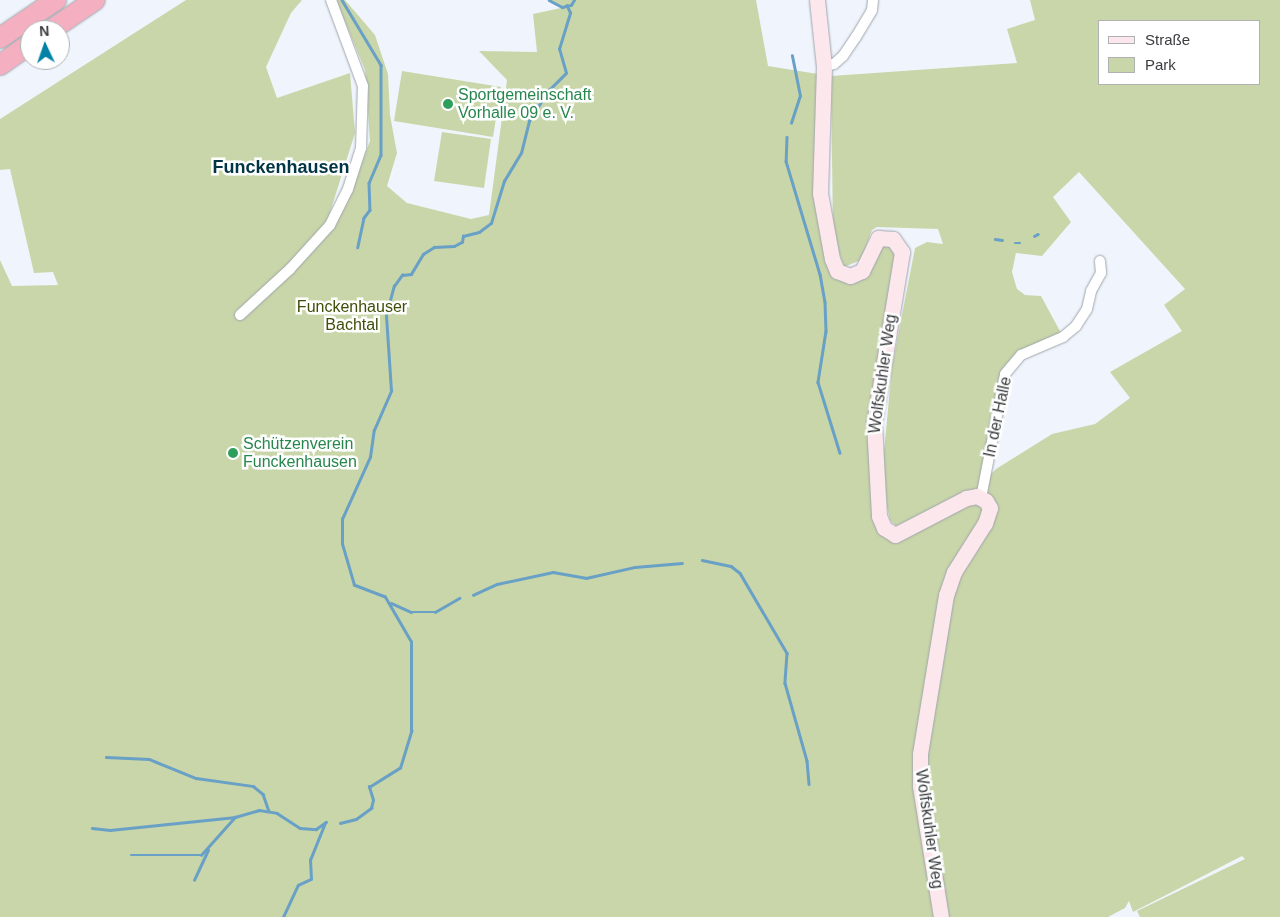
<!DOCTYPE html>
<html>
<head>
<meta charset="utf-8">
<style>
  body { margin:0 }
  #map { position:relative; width:1280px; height:917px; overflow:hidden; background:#f0f5fd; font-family:Arial,sans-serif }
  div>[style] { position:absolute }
  .green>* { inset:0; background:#c9d6a9 }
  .stream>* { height:2.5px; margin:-1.25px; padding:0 1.25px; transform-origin:1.25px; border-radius:1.25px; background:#69a0c6 }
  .roads { filter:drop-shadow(0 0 1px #a0a5ad) drop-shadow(0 0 1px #a0a5ad) }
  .street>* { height:10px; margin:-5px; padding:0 5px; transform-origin:5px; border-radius:5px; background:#fff }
  .secondary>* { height:15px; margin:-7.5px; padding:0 7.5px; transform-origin:7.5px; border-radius:7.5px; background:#fce7ec }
  .highway>* { height:20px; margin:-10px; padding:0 10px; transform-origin:10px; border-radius:10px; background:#f4afc0 }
  .dots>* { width:14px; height:14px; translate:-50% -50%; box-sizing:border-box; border:2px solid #fff; border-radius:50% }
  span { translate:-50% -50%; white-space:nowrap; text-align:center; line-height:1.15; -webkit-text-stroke:5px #fff; paint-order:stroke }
  .leisure-label { font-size:16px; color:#27864d }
  .left { translate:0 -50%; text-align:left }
  .park-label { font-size:16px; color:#404e0a }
  .street-label { font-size:16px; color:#3a3c3f }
  .neighbourhood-label { font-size:18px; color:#003546; font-weight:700 }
  .legend { position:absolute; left:1098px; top:20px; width:162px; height:65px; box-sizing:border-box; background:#fff; border:1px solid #b0b1b2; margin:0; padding:6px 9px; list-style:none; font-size:15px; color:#3a3c3f }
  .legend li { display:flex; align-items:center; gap:10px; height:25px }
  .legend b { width:25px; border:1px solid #b0b1b2 }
  .north { position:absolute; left:20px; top:20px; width:50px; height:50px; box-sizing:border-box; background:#fff; border:1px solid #b0b1b2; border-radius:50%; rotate:357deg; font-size:14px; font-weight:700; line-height:20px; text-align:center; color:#3a3c3f }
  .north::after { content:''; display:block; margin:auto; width:18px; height:22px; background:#0382a6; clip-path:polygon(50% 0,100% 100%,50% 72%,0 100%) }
</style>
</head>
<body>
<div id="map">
  <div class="green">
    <i style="clip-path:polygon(evenodd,186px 0,302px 0,291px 13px,266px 67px,277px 98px,350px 73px,355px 133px,326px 225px,347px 201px,370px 141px,365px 70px,336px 0,345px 0,375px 35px,388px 74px,390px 115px,397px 153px,387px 186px,407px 203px,471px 219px,489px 215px,507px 80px,479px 51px,537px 52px,533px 14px,561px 8px,549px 0,756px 0,768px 66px,824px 75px,822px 119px,832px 259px,850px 276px,875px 243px,897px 243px,874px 423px,889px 533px,977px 496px,985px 480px,996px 469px,1052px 434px,1095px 424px,1130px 398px,1110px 372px,1182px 331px,1164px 305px,1185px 289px,1079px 172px,1053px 197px,1071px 222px,1042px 256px,1016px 253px,1012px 272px,1017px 289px,1025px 295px,1041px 296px,1061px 333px,1009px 363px,979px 487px,896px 526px,890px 520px,887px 507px,883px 462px,892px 367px,915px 248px,927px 242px,943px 244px,938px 229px,877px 227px,872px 230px,861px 260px,844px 267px,833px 235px,831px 76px,1017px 63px,1007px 29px,1035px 20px,1030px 0,1280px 0,1280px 917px,1140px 917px,1137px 911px,1245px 859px,1242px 856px,1133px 912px,1129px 901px,1125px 908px,1108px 917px,0 917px,0 260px,12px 286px,58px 285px,53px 272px,34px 273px,10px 169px,0 170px,0 119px,186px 0,1099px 21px,1259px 21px,1259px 84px,1099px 84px,1099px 21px)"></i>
    <i style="clip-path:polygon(402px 71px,501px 87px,493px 137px,394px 121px)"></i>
    <i style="clip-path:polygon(442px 132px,491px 139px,484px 188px,434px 181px)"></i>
  </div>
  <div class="stream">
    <i style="left:342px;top:0;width:76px;rotate:59deg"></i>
    <i style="left:381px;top:65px;width:90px;rotate:90deg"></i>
    <i style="left:381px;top:155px;width:30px;rotate:113deg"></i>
    <i style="left:369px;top:183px;width:27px;rotate:88deg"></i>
    <i style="left:370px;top:210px;width:10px;rotate:127deg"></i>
    <i style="left:364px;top:218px;width:30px;rotate:102deg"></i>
    <i style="left:549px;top:0;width:15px;rotate:28deg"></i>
    <i style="left:562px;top:7px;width:9px;rotate:-13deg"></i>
    <i style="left:571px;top:5px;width:6px;rotate:-59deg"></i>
    <i style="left:791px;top:123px;width:28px;rotate:-72deg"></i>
    <i style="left:800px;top:96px;width:41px;rotate:-101.3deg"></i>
    <i style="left:787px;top:137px;width:24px;rotate:92deg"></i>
    <i style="left:786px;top:161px;width:118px;rotate:73.3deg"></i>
    <i style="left:820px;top:274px;width:28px;rotate:80deg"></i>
    <i style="left:825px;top:302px;width:29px;rotate:88deg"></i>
    <i style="left:826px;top:331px;width:52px;rotate:98.9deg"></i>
    <i style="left:818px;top:382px;width:74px;rotate:72.8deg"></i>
    <i style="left:1034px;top:236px;width:4px;rotate:-27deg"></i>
    <i style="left:995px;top:239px;width:7px;rotate:8deg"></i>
    <i style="left:1015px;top:243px;width:5px"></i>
    <i style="left:702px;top:560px;width:30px;rotate:12deg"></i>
    <i style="left:731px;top:566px;width:11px;rotate:38deg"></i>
    <i style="left:740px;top:573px;width:93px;rotate:59.6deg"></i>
    <i style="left:787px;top:653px;width:30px;rotate:94deg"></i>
    <i style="left:785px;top:683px;width:81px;rotate:74.2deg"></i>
    <i style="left:807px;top:761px;width:23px;rotate:85deg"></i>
    <i style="left:473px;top:595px;width:26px;rotate:-25deg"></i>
    <i style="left:497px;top:584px;width:57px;rotate:-12.1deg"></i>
    <i style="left:553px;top:572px;width:34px;rotate:10deg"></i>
    <i style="left:586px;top:578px;width:50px;rotate:-12.7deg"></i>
    <i style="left:635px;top:567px;width:47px;rotate:-4.9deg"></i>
    <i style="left:391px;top:603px;width:22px;rotate:24deg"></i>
    <i style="left:411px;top:612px;width:24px"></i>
    <i style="left:435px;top:612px;width:28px;rotate:-30deg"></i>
    <i style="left:106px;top:757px;width:43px;rotate:2.7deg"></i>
    <i style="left:149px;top:759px;width:51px;rotate:22deg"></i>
    <i style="left:196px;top:778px;width:58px;rotate:8deg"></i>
    <i style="left:253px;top:786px;width:13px;rotate:39deg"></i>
    <i style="left:263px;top:794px;width:18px;rotate:71deg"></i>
    <i style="left:340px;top:823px;width:16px;rotate:-14deg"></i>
    <i style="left:356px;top:819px;width:19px;rotate:-36deg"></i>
    <i style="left:371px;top:808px;width:8px;rotate:-76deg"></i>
    <i style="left:373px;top:800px;width:14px;rotate:-107deg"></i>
    <i style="left:369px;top:787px;width:36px;rotate:-32deg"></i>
    <i style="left:400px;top:768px;width:39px;rotate:-73deg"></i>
    <i style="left:411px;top:731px;width:89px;rotate:-90deg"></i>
    <i style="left:411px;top:642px;width:52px;rotate:-120deg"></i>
    <i style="left:385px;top:597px;width:33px;rotate:-159deg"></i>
    <i style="left:354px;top:585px;width:43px;rotate:-106.3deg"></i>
    <i style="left:342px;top:544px;width:25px;rotate:-90deg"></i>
    <i style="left:342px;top:519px;width:68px;rotate:-65.7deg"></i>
    <i style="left:370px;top:457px;width:27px;rotate:-82deg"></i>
    <i style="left:374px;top:430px;width:43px;rotate:-66.4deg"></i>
    <i style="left:391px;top:391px;width:76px;rotate:-93.8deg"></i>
    <i style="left:386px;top:315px;width:30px;rotate:-75deg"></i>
    <i style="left:394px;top:286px;width:14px;rotate:-54deg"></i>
    <i style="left:402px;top:275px;width:9px;rotate:-6deg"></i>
    <i style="left:411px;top:274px;width:23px;rotate:-59deg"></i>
    <i style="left:423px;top:254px;width:13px;rotate:-32deg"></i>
    <i style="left:434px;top:247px;width:20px;rotate:-3deg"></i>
    <i style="left:454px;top:246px;width:9px;rotate:-27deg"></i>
    <i style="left:462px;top:242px;width:6px;rotate:-81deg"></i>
    <i style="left:463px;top:236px;width:16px;rotate:-14deg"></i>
    <i style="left:479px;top:232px;width:15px;rotate:-37deg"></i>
    <i style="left:491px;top:223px;width:44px;rotate:-72.8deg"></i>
    <i style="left:504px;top:181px;width:33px;rotate:-59deg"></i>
    <i style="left:521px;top:153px;width:33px;rotate:-76deg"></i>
    <i style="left:529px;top:121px;width:36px;rotate:-58deg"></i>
    <i style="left:548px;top:91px;width:25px;rotate:-45deg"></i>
    <i style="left:566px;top:73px;width:25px;rotate:-106deg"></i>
    <i style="left:559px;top:49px;width:38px;rotate:-73deg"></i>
    <i style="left:570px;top:13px;width:8px;rotate:-113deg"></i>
    <i style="left:92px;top:828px;width:18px;rotate:6deg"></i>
    <i style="left:110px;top:830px;width:126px;rotate:-5.9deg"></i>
    <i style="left:235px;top:817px;width:25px;rotate:-16deg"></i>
    <i style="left:259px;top:810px;width:18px;rotate:9deg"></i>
    <i style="left:277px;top:813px;width:27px;rotate:33deg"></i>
    <i style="left:300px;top:828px;width:16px;rotate:4deg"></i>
    <i style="left:316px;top:829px;width:12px;rotate:-35deg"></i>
    <i style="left:131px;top:855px;width:70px"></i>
    <i style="left:201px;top:855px;width:51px;rotate:-48.2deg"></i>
    <i style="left:194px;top:880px;width:33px;rotate:-65deg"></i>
    <i style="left:283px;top:917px;width:35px;rotate:-65deg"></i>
    <i style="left:298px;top:885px;width:14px;rotate:-25deg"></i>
    <i style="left:311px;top:879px;width:19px;rotate:-93deg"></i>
    <i style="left:310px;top:860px;width:40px;rotate:-68deg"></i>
  </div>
  <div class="roads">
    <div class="street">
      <i style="left:824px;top:67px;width:10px;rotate:-17deg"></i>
      <i style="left:834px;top:64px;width:12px;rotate:-42deg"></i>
      <i style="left:843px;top:56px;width:23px;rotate:-56deg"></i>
      <i style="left:856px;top:37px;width:31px;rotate:-59deg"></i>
      <i style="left:872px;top:10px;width:10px;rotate:-84deg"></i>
      <i style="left:240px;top:315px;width:68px;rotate:-42.6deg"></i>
      <i style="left:290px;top:269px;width:59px;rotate:-47.7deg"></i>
      <i style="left:330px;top:225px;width:40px;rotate:-63.4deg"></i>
      <i style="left:348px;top:189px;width:43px;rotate:-72.4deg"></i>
      <i style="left:361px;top:148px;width:62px;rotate:-88.2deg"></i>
      <i style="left:363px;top:86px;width:92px;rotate:-110.4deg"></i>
      <i style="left:981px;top:498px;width:126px;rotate:-79deg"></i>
      <i style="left:1005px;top:374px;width:25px;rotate:-50deg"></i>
      <i style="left:1021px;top:355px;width:46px;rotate:-23.2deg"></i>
      <i style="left:1063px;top:337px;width:17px;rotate:-40deg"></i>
      <i style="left:1076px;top:326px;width:20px;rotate:-57deg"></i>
      <i style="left:1087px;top:309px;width:18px;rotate:-77deg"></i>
      <i style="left:1091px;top:291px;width:21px;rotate:-61deg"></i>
      <i style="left:1101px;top:273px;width:12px;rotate:-95deg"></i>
    </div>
    <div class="secondary">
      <i style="left:817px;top:0;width:67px;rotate:84deg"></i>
      <i style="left:824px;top:67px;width:126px;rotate:91.8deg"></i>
      <i style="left:820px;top:193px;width:67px;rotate:79.7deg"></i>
      <i style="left:832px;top:259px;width:13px;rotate:67deg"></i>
      <i style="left:837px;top:271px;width:14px;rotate:21deg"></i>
      <i style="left:850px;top:276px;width:13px;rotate:-23deg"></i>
      <i style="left:862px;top:271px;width:37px;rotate:-64deg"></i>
      <i style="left:878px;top:238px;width:15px;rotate:4deg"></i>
      <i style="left:893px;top:239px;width:16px;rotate:55deg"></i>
      <i style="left:902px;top:252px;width:173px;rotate:99.3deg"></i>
      <i style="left:874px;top:423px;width:93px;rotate:86.9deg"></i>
      <i style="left:879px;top:516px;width:13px;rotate:67deg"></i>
      <i style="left:884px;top:528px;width:13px;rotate:32deg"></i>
      <i style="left:895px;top:535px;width:80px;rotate:-27.5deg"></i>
      <i style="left:966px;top:498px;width:11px;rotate:-10deg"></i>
      <i style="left:977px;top:496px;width:10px;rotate:29deg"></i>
      <i style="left:986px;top:501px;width:8px;rotate:60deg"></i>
      <i style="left:990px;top:508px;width:16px;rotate:108deg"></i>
      <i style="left:985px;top:523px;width:58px;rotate:122.3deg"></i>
      <i style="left:954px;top:572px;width:24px;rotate:109deg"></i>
      <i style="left:946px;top:595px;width:161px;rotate:99.3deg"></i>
      <i style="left:920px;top:754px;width:32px;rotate:90deg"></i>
      <i style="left:920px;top:786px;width:133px;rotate:80.9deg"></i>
    </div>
    <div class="highway">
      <i style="left:51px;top:30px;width:53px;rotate:-34.3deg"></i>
      <i style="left:0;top:38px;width:68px;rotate:-34.2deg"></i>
      <i style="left:0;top:65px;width:37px;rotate:-35deg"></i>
    </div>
  </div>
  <div class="dots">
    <i style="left:448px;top:104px;background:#2e9e5b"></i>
    <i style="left:233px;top:453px;background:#2e9e5b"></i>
  </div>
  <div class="leisure-label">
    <span class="left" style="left:458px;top:104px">Sportgemeinschaft<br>Vorhalle 09 e. V.</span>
    <span class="left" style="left:243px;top:453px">Schützenverein<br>Funckenhausen</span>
  </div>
  <div class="park-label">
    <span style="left:352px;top:316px">Funckenhauser<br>Bachtal</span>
  </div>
  <div class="street-label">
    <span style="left:883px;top:374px;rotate:-82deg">Wolfskuhler Weg</span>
    <span style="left:998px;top:417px;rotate:-78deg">In der Halle</span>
    <span style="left:929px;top:829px;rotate:82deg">Wolfskuhler Weg</span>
  </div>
  <div class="neighbourhood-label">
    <span style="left:281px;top:167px">Funckenhausen</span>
  </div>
  <ul class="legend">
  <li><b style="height:6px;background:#fce7ec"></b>Straße</li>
  <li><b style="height:14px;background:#c9d6a9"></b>Park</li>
  </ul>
  <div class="north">N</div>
</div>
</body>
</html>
